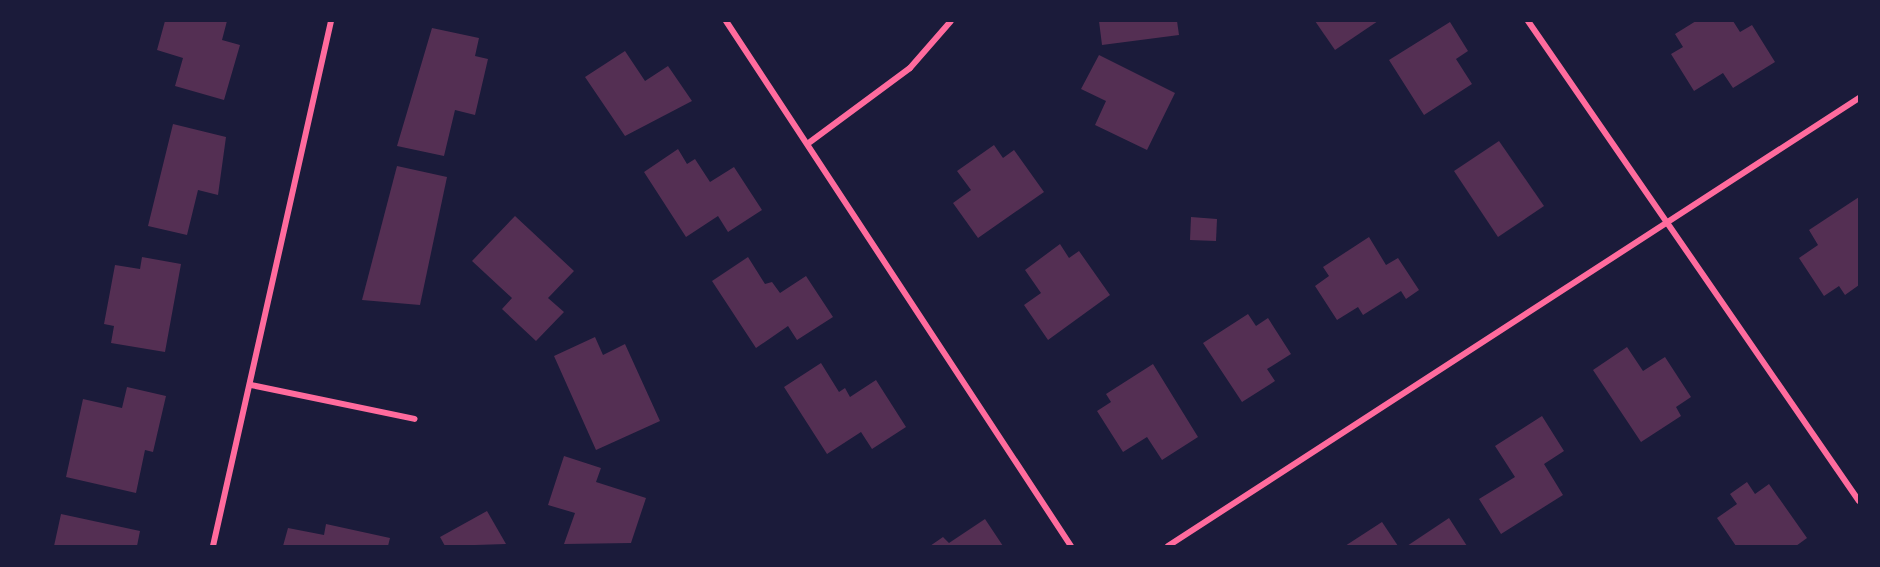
<!DOCTYPE html>
<html>
<head>
<meta charset="utf-8">
<style>
  body { margin:0 }
  #map { position:relative; width:1880px; height:567px; overflow:hidden; background:#1b1b3a; font-family:Montserrat,sans-serif }
  div>[style] { position:absolute }
  .building>* { inset:0; background:#542f53 }
  .minor>* { height:6px; margin:-3px; padding:0 3px; transform-origin:3px; border-radius:3px; background:#ff6b9d }
  span { translate:-50% -50%; white-space:nowrap; text-align:center; line-height:1.15; -webkit-text-stroke:4.5px #1b1b3a; paint-order:stroke }
  .frame { position:absolute; inset:0; border:22px solid #1b1b3a; pointer-events:none }
</style>
</head>
<body>
<div id="map">
  <div class="building">
    <i style="clip-path:polygon(165px 21px,227px 21px,222px 40px,240px 45px,224px 100px,175px 86px,183px 58px,157px 50px)"></i>
    <i style="clip-path:polygon(1099px 21px,1177px 21px,1179px 35px,1102px 45px)"></i>
    <i style="clip-path:polygon(1315px 21px,1378px 21px,1335px 50px)"></i>
    <i style="clip-path:polygon(1696px 21px,1733px 21px,1740px 32px,1752px 25px,1775px 62px,1733px 88px,1723px 73px,1694px 91px,1671px 54px,1683px 47px,1675px 34px)"></i>
    <i style="clip-path:polygon(1450px 22px,1468px 51px,1456px 59px,1472px 84px,1424px 115px,1389px 60px)"></i>
    <i style="clip-path:polygon(432px 28px,479px 38px,475px 56px,488px 59px,475px 115px,455px 110px,444px 156px,397px 146px)"></i>
    <i style="clip-path:polygon(625px 51px,645px 81px,668px 66px,692px 101px,625px 136px,585px 77px)"></i>
    <i style="clip-path:polygon(1099px 55px,1175px 93px,1147px 150px,1095px 125px,1106px 101px,1081px 89px)"></i>
    <i style="clip-path:polygon(173px 124px,226px 137px,218px 195px,198px 190px,187px 235px,148px 226px)"></i>
    <i style="clip-path:polygon(1499px 141px,1544px 206px,1498px 237px,1454px 171px)"></i>
    <i style="clip-path:polygon(994px 145px,1003px 158px,1014px 150px,1044px 192px,978px 238px,953px 203px,971px 190px,957px 171px)"></i>
    <i style="clip-path:polygon(678px 149px,687px 164px,695px 159px,710px 182px,734px 167px,762px 210px,728px 232px,718px 216px,686px 237px,644px 172px)"></i>
    <i style="clip-path:polygon(397px 166px,447px 177px,420px 305px,362px 300px)"></i>
    <i style="clip-path:polygon(1859px 197px,1859px 285px,1845px 295px,1839px 286px,1824px 296px,1799px 258px,1818px 245px,1809px 230px)"></i>
    <i style="clip-path:polygon(515px 216px,574px 271px,548px 298px,564px 312px,536px 341px,502px 309px,512px 298px,472px 261px)"></i>
    <i style="clip-path:polygon(1191px 217px,1217px 219px,1216px 241px,1190px 240px)"></i>
    <i style="clip-path:polygon(1369px 237px,1386px 265px,1398px 258px,1419px 290px,1406px 299px,1401px 291px,1363px 315px,1358px 307px,1337px 320px,1315px 286px,1329px 276px,1323px 267px)"></i>
    <i style="clip-path:polygon(1060px 244px,1069px 258px,1079px 251px,1110px 295px,1048px 340px,1024px 305px,1041px 293px,1025px 270px)"></i>
    <i style="clip-path:polygon(142px 257px,181px 264px,165px 352px,111px 343px,114px 326px,104px 324px,115px 265px,140px 269px)"></i>
    <i style="clip-path:polygon(748px 257px,765px 284px,772px 282px,780px 293px,806px 276px,833px 317px,797px 340px,788px 326px,756px 348px,712px 281px)"></i>
    <i style="clip-path:polygon(1248px 314px,1256px 326px,1268px 318px,1291px 354px,1267px 369px,1275px 381px,1242px 402px,1203px 343px)"></i>
    <i style="clip-path:polygon(595px 337px,603px 355px,625px 344px,660px 421px,596px 450px,554px 356px)"></i>
    <i style="clip-path:polygon(1627px 347px,1643px 371px,1665px 357px,1691px 397px,1676px 407px,1681px 416px,1641px 442px,1593px 370px)"></i>
    <i style="clip-path:polygon(821px 363px,839px 392px,845px 388px,850px 397px,876px 380px,906px 427px,872px 449px,861px 432px,827px 454px,784px 387px)"></i>
    <i style="clip-path:polygon(1153px 364px,1198px 437px,1162px 460px,1147px 437px,1123px 452px,1097px 411px,1111px 402px,1106px 394px)"></i>
    <i style="clip-path:polygon(127px 387px,166px 396px,153px 452px,145px 450px,136px 493px,66px 477px,83px 399px,122px 408px)"></i>
    <i style="clip-path:polygon(1542px 416px,1564px 451px,1544px 464px,1563px 495px,1501px 534px,1479px 499px,1515px 477px,1495px 446px)"></i>
    <i style="clip-path:polygon(564px 456px,601px 468px,596px 482px,646px 498px,631px 543px,564px 544px,575px 513px,548px 505px)"></i>
    <i style="clip-path:polygon(1747px 482px,1755px 494px,1769px 484px,1807px 538px,1796px 546px,1736px 546px,1717px 518px,1737px 504px,1730px 494px)"></i>
    <i style="clip-path:polygon(487px 511px,506px 544px,445px 546px,440px 537px)"></i>
    <i style="clip-path:polygon(61px 514px,140px 531px,137px 546px,54px 546px)"></i>
    <i style="clip-path:polygon(1449px 518px,1467px 546px,1407px 546px)"></i>
    <i style="clip-path:polygon(985px 519px,1003px 546px,930px 546px,943px 537px,949px 543px)"></i>
    <i style="clip-path:polygon(1382px 522px,1398px 546px,1345px 546px)"></i>
    <i style="clip-path:polygon(326px 524px,390px 538px,388px 546px,283px 546px,288px 528px,324px 535px)"></i>
  </div>
  <div class="minor">
    <i style="left:726px;top:21px;width:628px;rotate:56.69deg"></i>
    <i style="left:1528px;top:21px;width:583px;rotate:55.41deg"></i>
    <i style="left:810px;top:142px;width:124px;rotate:-36.5deg"></i>
    <i style="left:910px;top:68px;width:62px;rotate:-48.9deg"></i>
    <i style="left:251px;top:385px;width:167px;rotate:11.7deg"></i>
    <i style="left:213px;top:546px;width:538px;rotate:-77.33deg"></i>
    <i style="left:1168px;top:546px;width:824px;rotate:-32.96deg"></i>
  </div>
  <div class="frame"></div>
</div>
</body>
</html>
